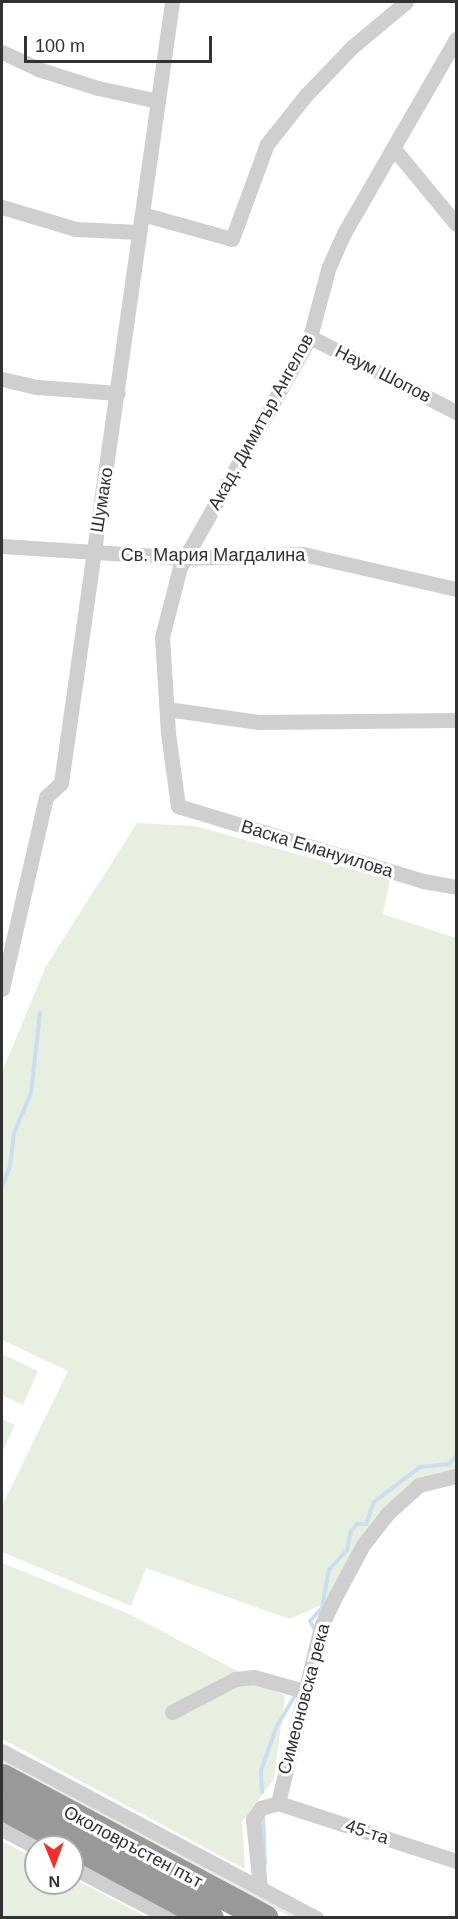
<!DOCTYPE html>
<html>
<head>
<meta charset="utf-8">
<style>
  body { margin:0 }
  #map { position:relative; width:458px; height:1919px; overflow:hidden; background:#fff; font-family:Arial,sans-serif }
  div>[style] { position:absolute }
  .green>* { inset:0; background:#e7efe0 }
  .stream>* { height:4px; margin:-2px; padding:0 2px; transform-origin:2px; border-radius:2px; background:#cbdef0 }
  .street>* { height:15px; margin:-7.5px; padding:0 7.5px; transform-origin:7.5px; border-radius:7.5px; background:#cfcfcf }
  .highway>* { height:27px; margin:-13.5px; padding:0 13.5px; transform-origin:13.5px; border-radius:13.5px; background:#999 }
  span { translate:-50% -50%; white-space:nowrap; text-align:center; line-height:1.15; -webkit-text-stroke:6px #fff; paint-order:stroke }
  .street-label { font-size:18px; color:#323232 }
  .frame { position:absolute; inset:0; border:3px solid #323232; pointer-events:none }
  .north { position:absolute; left:24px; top:1835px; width:60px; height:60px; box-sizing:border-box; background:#fff; border:2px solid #adadad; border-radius:50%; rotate:179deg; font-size:16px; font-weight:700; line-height:24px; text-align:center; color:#323232 }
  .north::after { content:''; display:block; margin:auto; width:21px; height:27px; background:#f32e2a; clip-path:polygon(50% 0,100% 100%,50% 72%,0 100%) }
  .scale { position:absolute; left:24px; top:36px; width:188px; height:27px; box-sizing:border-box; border:3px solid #323232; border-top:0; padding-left:8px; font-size:18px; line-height:21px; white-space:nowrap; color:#323232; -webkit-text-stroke:4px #fff; paint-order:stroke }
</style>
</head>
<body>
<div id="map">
  <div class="green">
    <i style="clip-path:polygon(137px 823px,195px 826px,390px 880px,383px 914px,456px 938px,456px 1469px,419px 1485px,387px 1514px,334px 1599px,290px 1619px,146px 1568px,131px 1606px,2px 1552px,2px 1506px,68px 1371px,2px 1340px,2px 1072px,46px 966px)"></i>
    <i style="clip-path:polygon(2px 1354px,38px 1371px,23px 1405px,2px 1395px)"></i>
    <i style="clip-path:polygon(2px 1419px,15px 1425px,2px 1452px)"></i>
    <i style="clip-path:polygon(2px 1563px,129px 1614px,285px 1696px,274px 1779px,242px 1822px,245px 1869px,2px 1739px)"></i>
    <i style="clip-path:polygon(2px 1759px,302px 1917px,291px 1917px,2px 1764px)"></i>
    <i style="clip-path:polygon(2px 1841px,36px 1859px,36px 1883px,72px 1883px,72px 1878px,147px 1917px,2px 1917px)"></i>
  </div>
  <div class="stream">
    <i style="left:2px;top:1187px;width:22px;rotate:-69deg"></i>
    <i style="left:10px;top:1166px;width:33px;rotate:-83deg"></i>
    <i style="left:14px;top:1133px;width:43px;rotate:-67deg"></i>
    <i style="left:31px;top:1093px;width:81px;rotate:-83.6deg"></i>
    <i style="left:315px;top:1630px;width:10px;rotate:-119deg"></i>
    <i style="left:310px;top:1621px;width:18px;rotate:-47deg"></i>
    <i style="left:322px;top:1608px;width:39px;rotate:-80deg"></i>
    <i style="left:329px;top:1570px;width:27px;rotate:-48deg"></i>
    <i style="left:347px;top:1550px;width:19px;rotate:-78deg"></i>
    <i style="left:351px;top:1531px;width:9px;rotate:-49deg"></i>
    <i style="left:357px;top:1524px;width:9px"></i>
    <i style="left:366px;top:1524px;width:23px;rotate:-70deg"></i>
    <i style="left:374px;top:1502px;width:58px;rotate:-37.3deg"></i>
    <i style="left:420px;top:1467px;width:29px;rotate:-6deg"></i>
    <i style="left:449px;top:1464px;width:11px;rotate:-49deg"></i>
    <i style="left:262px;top:1792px;width:21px;rotate:-93deg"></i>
    <i style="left:261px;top:1771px;width:46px;rotate:-70.8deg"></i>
    <i style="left:276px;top:1728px;width:42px;rotate:-59.7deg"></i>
    <i style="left:263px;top:1815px;width:49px;rotate:87.7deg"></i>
  </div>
  <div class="street">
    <i style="left:456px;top:39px;width:224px;rotate:120deg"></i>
    <i style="left:344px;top:233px;width:36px;rotate:114deg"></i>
    <i style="left:329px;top:266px;width:73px;rotate:105deg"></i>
    <i style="left:310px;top:337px;width:264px;rotate:119.5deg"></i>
    <i style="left:180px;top:567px;width:72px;rotate:104.4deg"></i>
    <i style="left:162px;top:637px;width:96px;rotate:86.4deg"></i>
    <i style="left:168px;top:733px;width:74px;rotate:82.2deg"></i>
    <i style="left:178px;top:806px;width:256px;rotate:17deg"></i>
    <i style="left:423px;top:881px;width:34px;rotate:10deg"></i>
    <i style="left:2px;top:52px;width:40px;rotate:25deg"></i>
    <i style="left:38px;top:69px;width:63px;rotate:17.6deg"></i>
    <i style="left:98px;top:88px;width:61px;rotate:12.2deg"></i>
    <i style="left:395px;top:150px;width:96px;rotate:50.5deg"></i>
    <i style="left:2px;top:207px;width:77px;rotate:16.6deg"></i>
    <i style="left:76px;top:229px;width:63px;rotate:2.7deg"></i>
    <i style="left:142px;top:214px;width:93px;rotate:15.5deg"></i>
    <i style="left:232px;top:239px;width:101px;rotate:-69.8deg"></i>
    <i style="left:267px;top:144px;width:63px;rotate:-51.5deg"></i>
    <i style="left:306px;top:95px;width:66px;rotate:-46.2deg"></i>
    <i style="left:352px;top:47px;width:70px;rotate:-39.8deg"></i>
    <i style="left:310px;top:337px;width:164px;rotate:27.2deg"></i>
    <i style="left:2px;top:379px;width:37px;rotate:13deg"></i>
    <i style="left:38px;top:387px;width:80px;rotate:4.3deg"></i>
    <i style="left:2px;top:546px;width:184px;rotate:3.7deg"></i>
    <i style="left:186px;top:558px;width:117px;rotate:-2deg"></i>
    <i style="left:303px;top:554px;width:157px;rotate:12.9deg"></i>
    <i style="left:167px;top:709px;width:92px;rotate:8.1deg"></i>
    <i style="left:258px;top:722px;width:198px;rotate:-0.6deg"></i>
    <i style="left:2px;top:989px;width:197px;rotate:-77.1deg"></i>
    <i style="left:46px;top:797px;width:21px;rotate:-43deg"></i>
    <i style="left:61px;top:783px;width:789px;rotate:-81.91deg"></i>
    <i style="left:172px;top:1712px;width:71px;rotate:-27.6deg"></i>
    <i style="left:235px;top:1679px;width:19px;rotate:-6deg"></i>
    <i style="left:254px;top:1677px;width:52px;rotate:15.6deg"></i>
    <i style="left:2px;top:1751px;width:356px;rotate:28deg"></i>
    <i style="left:278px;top:1803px;width:182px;rotate:-76.3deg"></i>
    <i style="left:321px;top:1626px;width:30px;rotate:-64deg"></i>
    <i style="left:334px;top:1599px;width:61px;rotate:-61.8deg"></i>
    <i style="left:363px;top:1545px;width:39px;rotate:-52deg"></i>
    <i style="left:387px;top:1514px;width:43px;rotate:-42.2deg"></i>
    <i style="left:419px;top:1485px;width:38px;rotate:-14deg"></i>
    <i style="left:278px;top:1803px;width:187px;rotate:18deg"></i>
    <i style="left:2px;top:1829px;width:38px;rotate:28deg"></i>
    <i style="left:72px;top:1867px;width:110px;rotate:27.5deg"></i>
    <i style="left:260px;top:1887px;width:68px;rotate:-95.9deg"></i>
    <i style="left:253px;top:1819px;width:14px;rotate:-54deg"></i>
    <i style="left:261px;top:1808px;width:18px;rotate:-16deg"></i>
  </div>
  <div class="highway">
    <i style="left:2px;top:1777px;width:298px;rotate:28.2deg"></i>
    <i style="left:2px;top:1806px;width:236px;rotate:28.3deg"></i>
  </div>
  <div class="street-label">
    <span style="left:383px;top:374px;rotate:27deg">Наум Шопов</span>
    <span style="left:261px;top:422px;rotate:-61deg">Акад. Димитър Ангелов</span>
    <span style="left:102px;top:500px;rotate:-81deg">Шумако</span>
    <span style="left:213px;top:555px">Св. Мария Магдалина</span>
    <span style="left:317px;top:849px;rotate:17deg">Васка Емануилова</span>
    <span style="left:304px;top:1699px;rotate:-75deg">Симеоновска река</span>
    <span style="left:367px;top:1832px;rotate:18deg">45-та</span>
    <span style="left:133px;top:1847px;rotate:28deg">Околовръстен път</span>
  </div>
  <div class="frame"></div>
  <div class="north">N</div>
  <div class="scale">100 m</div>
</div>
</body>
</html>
